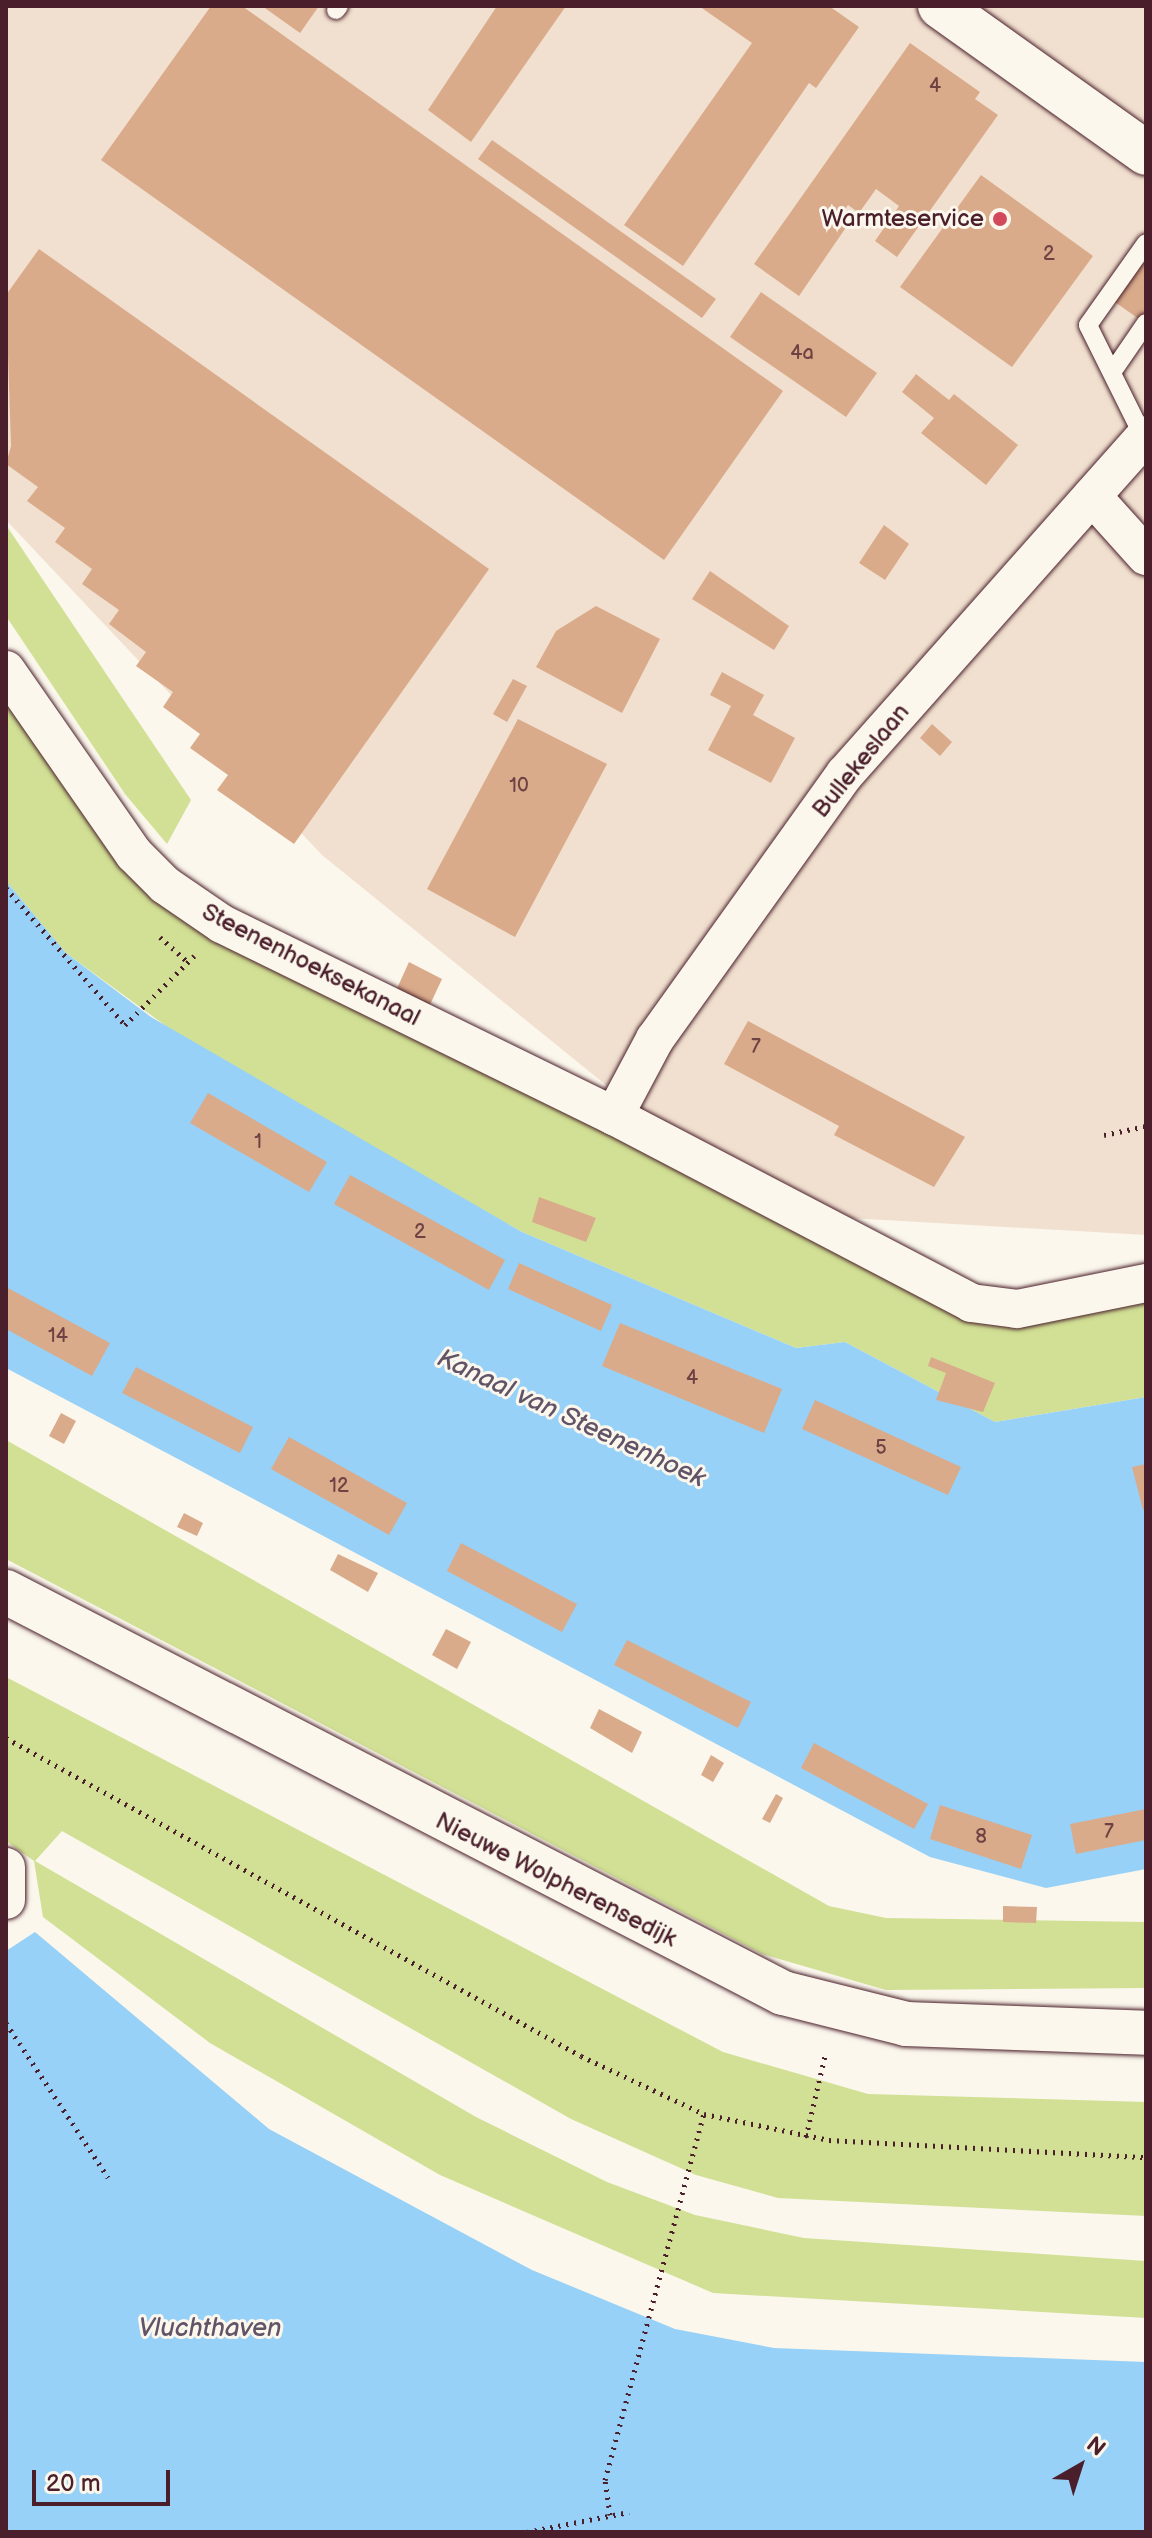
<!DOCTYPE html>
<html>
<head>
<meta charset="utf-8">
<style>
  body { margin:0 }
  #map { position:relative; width:1152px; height:2538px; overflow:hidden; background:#fbf7ec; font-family:"Balsamiq Sans",sans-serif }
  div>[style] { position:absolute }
  .built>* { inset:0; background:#f1e0cf }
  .green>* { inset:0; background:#d1e094 }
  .water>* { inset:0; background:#97d1f7 }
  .building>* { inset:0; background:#d9ab8b }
  .path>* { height:5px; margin-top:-2.5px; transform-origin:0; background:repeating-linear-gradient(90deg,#4a1f2b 0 2px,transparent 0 8px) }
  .roads { filter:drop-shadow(0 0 2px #4a1f2b) drop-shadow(0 0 2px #4a1f2b) }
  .service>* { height:18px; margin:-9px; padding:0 9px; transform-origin:9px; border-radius:9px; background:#fbf7ec }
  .minor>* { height:38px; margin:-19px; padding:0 19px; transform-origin:19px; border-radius:19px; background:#fbf7ec }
  .tertiary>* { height:44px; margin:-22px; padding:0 22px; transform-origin:22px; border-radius:22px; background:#fbf7ec }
  .dots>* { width:22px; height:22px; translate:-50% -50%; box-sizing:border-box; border:4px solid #fbf7ec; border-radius:50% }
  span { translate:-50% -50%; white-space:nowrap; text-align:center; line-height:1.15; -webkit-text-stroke:6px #fbf7ec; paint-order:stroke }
  .number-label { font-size:20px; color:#6e4243 }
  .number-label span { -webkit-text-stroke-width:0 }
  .poi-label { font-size:24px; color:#4a1f2b }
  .right { translate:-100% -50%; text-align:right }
  .street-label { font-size:24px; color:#4a1f2b }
  .water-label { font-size:26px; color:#615468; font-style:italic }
  .frame { position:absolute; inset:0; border:8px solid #4a1f2b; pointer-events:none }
  .north { position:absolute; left:1040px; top:2426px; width:80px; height:80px; -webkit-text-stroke:6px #fbf7ec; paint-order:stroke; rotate:39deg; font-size:22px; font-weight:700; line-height:32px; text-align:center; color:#4a1f2b }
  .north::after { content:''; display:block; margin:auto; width:28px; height:36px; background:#4a1f2b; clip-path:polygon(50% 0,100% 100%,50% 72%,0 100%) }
  .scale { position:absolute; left:32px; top:2470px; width:138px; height:36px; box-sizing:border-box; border:4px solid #4a1f2b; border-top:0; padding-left:10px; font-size:24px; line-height:28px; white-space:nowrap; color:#4a1f2b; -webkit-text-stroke:6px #fbf7ec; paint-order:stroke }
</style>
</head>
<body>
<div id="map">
  <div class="built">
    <i style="clip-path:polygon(6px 6px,1146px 6px,1146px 1235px,764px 1213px,322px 855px,6px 520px)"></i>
  </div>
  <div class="green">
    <i style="clip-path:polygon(6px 525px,191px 800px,167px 844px,125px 794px,6px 616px)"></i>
    <i style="clip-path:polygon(6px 683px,126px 854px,998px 1302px,1146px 1293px,1146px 1397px,995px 1422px,845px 1342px,796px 1348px,522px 1232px,181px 1037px,66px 953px,6px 881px)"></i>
    <i style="clip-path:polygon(6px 1440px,829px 1906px,886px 1918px,1146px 1922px,1146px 1988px,886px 1990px,762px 1954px,6px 1559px)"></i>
    <i style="clip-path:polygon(6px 1677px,723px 2052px,868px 2094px,1146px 2102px,1146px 2216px,778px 2198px,696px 2175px,571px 2119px,62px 1831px,35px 1861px,476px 2117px,607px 2182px,695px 2215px,804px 2238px,1146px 2261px,1146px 2318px,713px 2293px,440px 2175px,210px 2043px,43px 1917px,34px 1861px,6px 1841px)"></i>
  </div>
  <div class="water">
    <i style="clip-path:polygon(6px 881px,66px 953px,151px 1017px,522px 1232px,796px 1348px,845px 1342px,995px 1422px,1146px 1397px,1146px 1869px,1046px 1888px,930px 1857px,6px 1368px)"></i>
    <i style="clip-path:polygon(35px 1932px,269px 2129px,532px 2270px,675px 2329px,774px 2348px,1146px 2362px,1146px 2532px,6px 2532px,6px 1951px)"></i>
  </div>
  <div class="building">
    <i style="clip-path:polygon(211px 6px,242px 6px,783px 391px,664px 560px,101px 160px)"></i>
    <i style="clip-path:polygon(262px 6px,319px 6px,300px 33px)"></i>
    <i style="clip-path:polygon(497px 6px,566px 6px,471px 142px,428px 110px)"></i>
    <i style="clip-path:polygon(699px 6px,829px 6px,859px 27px,816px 88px,809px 83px,683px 266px,624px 225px,752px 43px)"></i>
    <i style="clip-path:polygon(910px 43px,980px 92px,975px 99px,998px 115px,897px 257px,875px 241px,899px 206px,876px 189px,859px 213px,848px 205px,840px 216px,849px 223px,799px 296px,754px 264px)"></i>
    <i style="clip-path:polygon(492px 140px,716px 299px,702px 318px,478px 159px)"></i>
    <i style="clip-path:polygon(981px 175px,1093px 256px,1012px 367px,900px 287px)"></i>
    <i style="clip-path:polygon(39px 249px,489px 569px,294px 844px,217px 790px,228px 775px,190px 748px,200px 734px,163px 707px,173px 692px,136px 666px,146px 652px,109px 624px,119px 610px,82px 584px,92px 569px,55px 542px,65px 528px,27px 501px,38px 487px,6px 464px,11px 446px,6px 295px)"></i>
    <i style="clip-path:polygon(1140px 261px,1146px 265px,1146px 324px,1112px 300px)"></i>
    <i style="clip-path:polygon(761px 292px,877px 373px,846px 417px,730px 337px)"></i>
    <i style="clip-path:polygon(916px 374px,949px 400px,954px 394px,1018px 445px,986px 485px,921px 433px,934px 418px,902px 392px)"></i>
    <i style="clip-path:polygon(884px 525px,909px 544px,885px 580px,859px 563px)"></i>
    <i style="clip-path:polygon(710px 571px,789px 626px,774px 650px,692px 599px)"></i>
    <i style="clip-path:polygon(596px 606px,660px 639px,622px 713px,536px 667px,556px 631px)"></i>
    <i style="clip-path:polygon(722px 672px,764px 695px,753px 715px,795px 738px,771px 783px,708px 750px,731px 706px,710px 695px)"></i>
    <i style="clip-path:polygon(513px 679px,527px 686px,507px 722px,493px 714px)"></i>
    <i style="clip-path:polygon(518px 719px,607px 764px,515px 937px,427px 889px)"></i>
    <i style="clip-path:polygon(932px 724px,952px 742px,940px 756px,920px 738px)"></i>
    <i style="clip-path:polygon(409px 962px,442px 979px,427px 1011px,394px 995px)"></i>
    <i style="clip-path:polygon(748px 1021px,965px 1137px,934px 1187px,834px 1135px,839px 1126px,724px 1064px)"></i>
    <i style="clip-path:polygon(208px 1093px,327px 1162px,309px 1192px,190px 1123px)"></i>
    <i style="clip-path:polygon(350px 1175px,505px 1260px,489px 1290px,334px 1204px)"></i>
    <i style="clip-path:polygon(539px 1197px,596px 1218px,586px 1242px,532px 1222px)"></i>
    <i style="clip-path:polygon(519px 1263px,612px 1305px,601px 1331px,508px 1289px)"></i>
    <i style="clip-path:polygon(6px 1287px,110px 1343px,92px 1376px,6px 1329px)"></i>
    <i style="clip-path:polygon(620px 1323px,782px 1389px,764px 1433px,602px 1366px)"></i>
    <i style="clip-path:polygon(931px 1357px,995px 1383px,983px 1412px,936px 1400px,946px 1373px,928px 1366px)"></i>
    <i style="clip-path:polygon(136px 1367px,253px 1427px,240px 1453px,122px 1393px)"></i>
    <i style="clip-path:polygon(815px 1400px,961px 1467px,948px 1495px,802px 1429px)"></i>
    <i style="clip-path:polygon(61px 1413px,76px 1421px,64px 1444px,49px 1436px)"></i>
    <i style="clip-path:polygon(289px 1437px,407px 1503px,389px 1535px,271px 1469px)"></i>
    <i style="clip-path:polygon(1146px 1464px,1146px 1509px,1143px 1510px,1132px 1467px)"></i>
    <i style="clip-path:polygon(184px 1513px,203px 1523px,197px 1536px,177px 1527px)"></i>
    <i style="clip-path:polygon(461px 1543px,577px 1604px,562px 1632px,447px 1571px)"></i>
    <i style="clip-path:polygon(338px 1554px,378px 1573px,368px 1592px,330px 1570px)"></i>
    <i style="clip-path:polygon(446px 1629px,471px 1642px,457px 1669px,432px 1655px)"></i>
    <i style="clip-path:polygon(627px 1640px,751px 1702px,738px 1728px,614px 1665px)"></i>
    <i style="clip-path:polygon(599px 1709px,642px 1732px,632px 1753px,590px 1728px)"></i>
    <i style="clip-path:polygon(814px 1743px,928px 1804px,914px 1829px,801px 1768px)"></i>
    <i style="clip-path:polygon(711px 1755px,724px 1763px,713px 1782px,701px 1775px)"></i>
    <i style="clip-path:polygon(776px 1794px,783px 1798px,770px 1823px,762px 1819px)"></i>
    <i style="clip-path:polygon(940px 1805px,1032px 1835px,1021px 1869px,930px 1839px)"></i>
    <i style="clip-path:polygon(1146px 1809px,1146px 1840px,1076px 1854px,1070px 1824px)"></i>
    <i style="clip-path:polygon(1003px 1906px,1037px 1907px,1036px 1923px,1003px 1922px)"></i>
  </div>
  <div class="path">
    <i style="left:6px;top:888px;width:181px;rotate:49deg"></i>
    <i style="left:125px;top:1025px;width:98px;rotate:-45deg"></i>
    <i style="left:160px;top:937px;width:38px;rotate:42deg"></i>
    <i style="left:1104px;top:1135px;width:43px;rotate:-12.1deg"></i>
    <i style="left:6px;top:1738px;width:657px;rotate:28.94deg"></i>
    <i style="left:581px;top:2056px;width:136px;rotate:25.2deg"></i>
    <i style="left:704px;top:2114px;width:128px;rotate:11.7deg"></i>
    <i style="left:829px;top:2140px;width:317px;rotate:3.1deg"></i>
    <i style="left:6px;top:2023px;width:185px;rotate:56.5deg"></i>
    <i style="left:806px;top:2137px;width:87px;rotate:-76.8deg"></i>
    <i style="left:610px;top:2515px;width:35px;rotate:-98deg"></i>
    <i style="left:605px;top:2480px;width:379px;rotate:-74.9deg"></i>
    <i style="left:527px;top:2532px;width:104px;rotate:-11.1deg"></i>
  </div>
  <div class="roads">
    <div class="service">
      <i style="left:336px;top:10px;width:5px;rotate:-53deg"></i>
      <i style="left:1113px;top:371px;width:58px;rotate:-55.5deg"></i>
      <i style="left:1144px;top:438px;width:126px;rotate:-116.4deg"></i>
      <i style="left:1088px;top:325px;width:100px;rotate:-54.7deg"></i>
    </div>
    <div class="minor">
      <i style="left:1092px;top:496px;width:81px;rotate:48deg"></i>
      <i style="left:6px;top:670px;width:224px;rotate:55.2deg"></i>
      <i style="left:134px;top:854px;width:44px;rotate:45deg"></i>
      <i style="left:165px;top:885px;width:69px;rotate:34.4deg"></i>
      <i style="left:222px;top:924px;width:436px;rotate:26.1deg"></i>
      <i style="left:614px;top:1116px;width:403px;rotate:27.6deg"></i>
      <i style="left:971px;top:1303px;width:46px;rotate:7.4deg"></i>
      <i style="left:1017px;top:1309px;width:132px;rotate:-11.4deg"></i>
      <i style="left:614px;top:1116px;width:87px;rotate:-62deg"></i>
      <i style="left:655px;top:1039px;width:326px;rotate:-54.4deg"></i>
      <i style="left:845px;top:774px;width:453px;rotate:-48.4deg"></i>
      <i style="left:6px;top:1867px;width:33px;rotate:90deg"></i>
    </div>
    <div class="tertiary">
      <i style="left:940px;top:6px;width:253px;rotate:35.5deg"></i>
      <i style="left:6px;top:1592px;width:874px;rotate:27.3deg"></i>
      <i style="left:783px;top:1993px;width:127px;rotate:14.1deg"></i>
      <i style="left:906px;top:2024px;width:240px;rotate:2.1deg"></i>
    </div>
  </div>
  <div class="dots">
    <i style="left:1000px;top:219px;background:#d1495b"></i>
  </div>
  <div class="number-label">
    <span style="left:935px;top:86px">4</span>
    <span style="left:1049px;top:254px">2</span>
    <span style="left:802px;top:353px">4a</span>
    <span style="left:519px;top:786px">10</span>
    <span style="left:756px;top:1047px">7</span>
    <span style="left:258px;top:1142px">1</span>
    <span style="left:420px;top:1232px">2</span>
    <span style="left:58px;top:1336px">14</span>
    <span style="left:692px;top:1378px">4</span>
    <span style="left:881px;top:1448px">5</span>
    <span style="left:339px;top:1486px">12</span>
    <span style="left:1109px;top:1832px">7</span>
    <span style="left:981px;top:1837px">8</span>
  </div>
  <div class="poi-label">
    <span class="right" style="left:984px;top:219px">Warmteservice</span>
  </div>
  <div class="street-label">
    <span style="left:861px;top:761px;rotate:-51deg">Bullekeslaan</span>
    <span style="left:311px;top:965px;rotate:27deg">Steenenhoeksekanaal</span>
    <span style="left:556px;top:1880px;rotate:27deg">Nieuwe Wolpherensedijk</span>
  </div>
  <div class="water-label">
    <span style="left:571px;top:1419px;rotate:25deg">Kanaal van Steenenhoek</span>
    <span style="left:210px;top:2329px">Vluchthaven</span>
  </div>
  <div class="frame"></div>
  <div class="north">N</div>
  <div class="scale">20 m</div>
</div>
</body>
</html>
